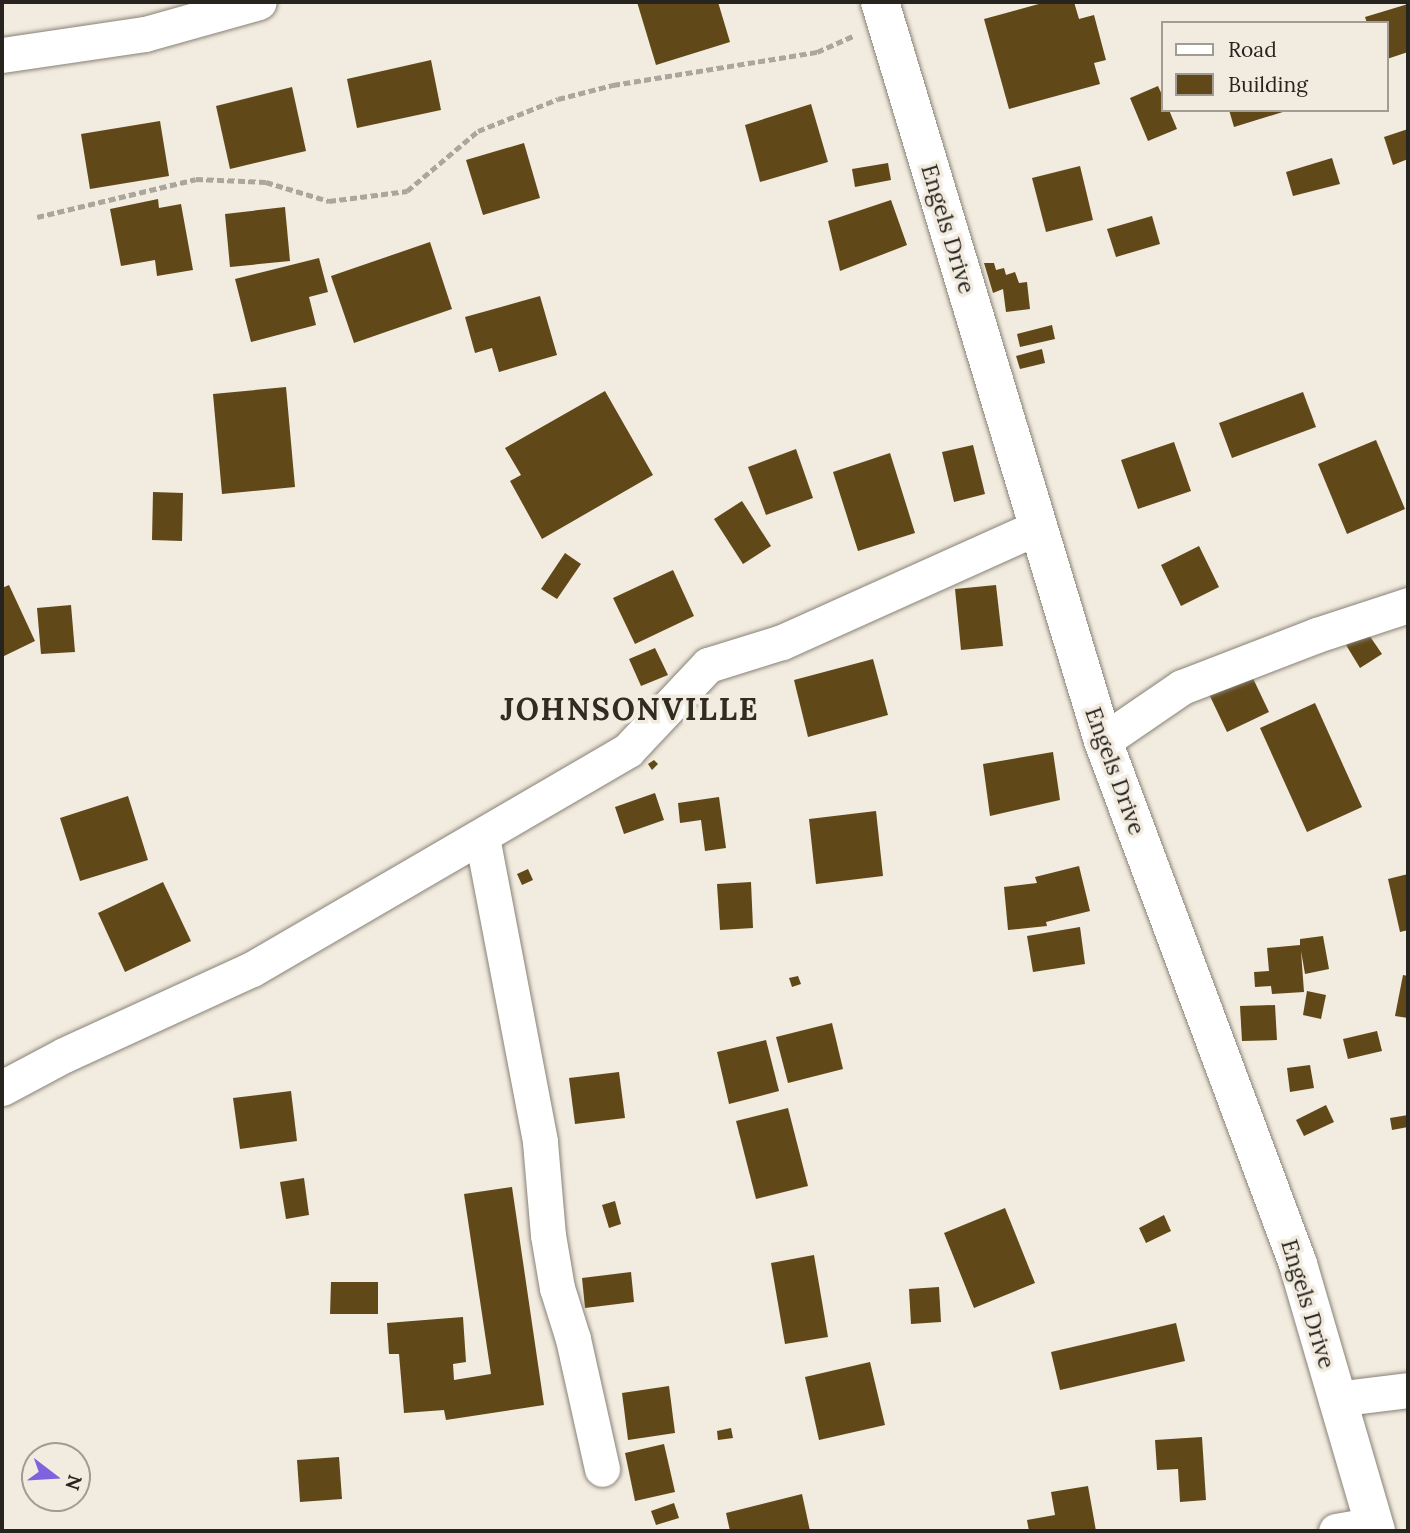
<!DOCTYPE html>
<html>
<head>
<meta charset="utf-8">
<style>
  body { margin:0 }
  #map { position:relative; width:1410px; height:1533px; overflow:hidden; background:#f2ebdf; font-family:Lora,serif }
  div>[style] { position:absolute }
  .building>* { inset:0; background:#614818 }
  .path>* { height:4.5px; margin-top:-2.25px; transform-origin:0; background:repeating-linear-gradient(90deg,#aba59c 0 7px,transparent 0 10.5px) }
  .roads { filter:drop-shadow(0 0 2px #888277) drop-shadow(0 0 2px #888277) }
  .minor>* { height:35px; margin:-17.5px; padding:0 17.5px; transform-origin:17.5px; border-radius:17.5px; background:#fff }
  .tertiary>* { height:38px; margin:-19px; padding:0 19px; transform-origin:19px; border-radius:19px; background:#fff }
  span { translate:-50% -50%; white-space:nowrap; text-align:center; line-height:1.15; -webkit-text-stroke:7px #f2ebdf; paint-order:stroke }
  .street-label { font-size:23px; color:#272420 }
  .district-label { font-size:30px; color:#312b22; font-weight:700; letter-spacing:2px }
  .frame { position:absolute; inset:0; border:4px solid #272420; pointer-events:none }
  .legend { position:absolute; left:1161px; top:21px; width:228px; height:91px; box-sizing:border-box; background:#f2ebdf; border:2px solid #a19b93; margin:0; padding:9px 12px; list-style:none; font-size:21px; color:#272420 }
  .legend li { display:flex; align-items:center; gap:14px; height:35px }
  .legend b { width:35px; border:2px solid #a19b93 }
  .north { position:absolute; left:21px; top:1442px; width:70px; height:70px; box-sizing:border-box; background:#f2ebdf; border:2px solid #a19b93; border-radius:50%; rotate:107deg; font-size:19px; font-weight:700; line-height:28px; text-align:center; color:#272420 }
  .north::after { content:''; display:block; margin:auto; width:24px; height:32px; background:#7f62dd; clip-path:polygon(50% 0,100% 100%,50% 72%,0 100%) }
</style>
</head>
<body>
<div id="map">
  <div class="building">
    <i style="clip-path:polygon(637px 2px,718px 2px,730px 42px,656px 65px)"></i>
    <i style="clip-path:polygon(1046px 2px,1074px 2px,1079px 19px,1094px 15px,1106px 60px,1094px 63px,1100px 84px,1009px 109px,984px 19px)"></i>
    <i style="clip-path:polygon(1408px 4px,1408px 52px,1387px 59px,1387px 23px,1367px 23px,1365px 17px)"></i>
    <i style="clip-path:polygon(431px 60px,441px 110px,357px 128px,347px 79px)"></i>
    <i style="clip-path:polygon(1158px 86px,1163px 97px,1163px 110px,1169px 110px,1177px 129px,1148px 141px,1130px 98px)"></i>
    <i style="clip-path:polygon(292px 87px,306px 151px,230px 169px,216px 106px)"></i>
    <i style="clip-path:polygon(811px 104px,828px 162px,760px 182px,745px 125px)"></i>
    <i style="clip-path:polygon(1229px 110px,1286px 110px,1286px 111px,1234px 127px)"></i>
    <i style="clip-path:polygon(160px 121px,169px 176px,90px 189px,81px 134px)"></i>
    <i style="clip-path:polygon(1408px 129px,1408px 159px,1393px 165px,1384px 137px)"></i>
    <i style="clip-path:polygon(524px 143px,540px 198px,483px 215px,466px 160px)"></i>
    <i style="clip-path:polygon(1332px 158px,1340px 184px,1293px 196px,1286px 172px)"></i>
    <i style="clip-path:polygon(888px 163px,891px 180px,855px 187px,852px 169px)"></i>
    <i style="clip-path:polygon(1080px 166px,1093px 220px,1046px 232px,1032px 178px)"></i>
    <i style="clip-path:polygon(158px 199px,159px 208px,181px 204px,193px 270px,157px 276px,155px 260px,121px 266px,110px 209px)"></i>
    <i style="clip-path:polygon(891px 200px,907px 245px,840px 271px,828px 221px)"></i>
    <i style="clip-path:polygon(285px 207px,290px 261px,230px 267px,225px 214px)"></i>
    <i style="clip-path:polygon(1152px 216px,1160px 244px,1116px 257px,1107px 229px)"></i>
    <i style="clip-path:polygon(430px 242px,452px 309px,354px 343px,331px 276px)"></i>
    <i style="clip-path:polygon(319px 258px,328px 292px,309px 297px,316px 325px,251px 342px,235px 279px)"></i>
    <i style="clip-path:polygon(984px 263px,994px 263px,996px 270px,1004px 268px,1006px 275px,1015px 272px,1019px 283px,1027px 282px,1030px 309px,1006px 312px,1003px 289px,993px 293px)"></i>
    <i style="clip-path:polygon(540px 296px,557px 355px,499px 372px,492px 348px,475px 353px,465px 317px)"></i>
    <i style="clip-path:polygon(1052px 325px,1055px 339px,1020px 347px,1017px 334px)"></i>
    <i style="clip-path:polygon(1042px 349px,1045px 363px,1020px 369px,1016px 356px)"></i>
    <i style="clip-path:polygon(286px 387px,295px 487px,222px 494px,213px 394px)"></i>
    <i style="clip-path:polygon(605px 391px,653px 475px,542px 539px,510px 481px,521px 475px,505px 448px)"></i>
    <i style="clip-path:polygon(1303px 392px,1316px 427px,1232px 458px,1219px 423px)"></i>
    <i style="clip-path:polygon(1376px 440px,1405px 509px,1347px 534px,1318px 464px)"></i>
    <i style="clip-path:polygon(1174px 442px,1191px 491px,1138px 509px,1121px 460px)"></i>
    <i style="clip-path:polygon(973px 445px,985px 494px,954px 502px,942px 452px)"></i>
    <i style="clip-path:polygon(796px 449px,813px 498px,766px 515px,748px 467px)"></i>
    <i style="clip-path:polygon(890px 453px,915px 533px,858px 551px,833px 472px)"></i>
    <i style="clip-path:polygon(153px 492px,183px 493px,182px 541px,152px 540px)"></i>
    <i style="clip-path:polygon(742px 501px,771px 546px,743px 564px,714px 519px)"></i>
    <i style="clip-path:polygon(1199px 546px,1219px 587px,1181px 606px,1161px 565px)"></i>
    <i style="clip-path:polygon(565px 553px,581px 564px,557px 599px,541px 589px)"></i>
    <i style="clip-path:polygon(673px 570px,694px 616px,635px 644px,613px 598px)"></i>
    <i style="clip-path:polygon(9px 585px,35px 641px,2px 657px,2px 588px)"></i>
    <i style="clip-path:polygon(996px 585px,1003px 646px,961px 650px,955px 589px)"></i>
    <i style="clip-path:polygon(71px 605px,75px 652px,41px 654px,37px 608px)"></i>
    <i style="clip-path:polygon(1367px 632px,1382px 654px,1360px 668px,1346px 645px)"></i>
    <i style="clip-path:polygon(655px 648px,668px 675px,641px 686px,629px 659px)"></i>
    <i style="clip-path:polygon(873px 659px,888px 715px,808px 737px,794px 680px)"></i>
    <i style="clip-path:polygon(1249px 670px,1269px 712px,1227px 732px,1207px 690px)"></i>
    <i style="clip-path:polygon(1315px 703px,1362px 807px,1307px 832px,1260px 728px)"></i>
    <i style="clip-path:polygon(1053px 752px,1060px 800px,990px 816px,983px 764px)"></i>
    <i style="clip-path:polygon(654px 760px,658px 764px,652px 770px,648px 764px)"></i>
    <i style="clip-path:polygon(655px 793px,664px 820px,624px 834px,615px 807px)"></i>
    <i style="clip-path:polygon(128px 796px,148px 860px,80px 881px,60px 818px)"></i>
    <i style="clip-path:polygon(719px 797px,726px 848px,705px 851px,701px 820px,680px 823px,678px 803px)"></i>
    <i style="clip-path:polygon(876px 811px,883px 876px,816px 884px,809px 819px)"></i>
    <i style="clip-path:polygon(1079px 866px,1090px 911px,1046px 922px,1047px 926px,1008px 930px,1004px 887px,1037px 883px,1035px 877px)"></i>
    <i style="clip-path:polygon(528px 869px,533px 880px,522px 885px,517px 874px)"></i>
    <i style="clip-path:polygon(1408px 874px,1408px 930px,1400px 932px,1388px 879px)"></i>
    <i style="clip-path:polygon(163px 882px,191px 941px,125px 972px,98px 913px)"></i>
    <i style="clip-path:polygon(751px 882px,753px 928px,720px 930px,717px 884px)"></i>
    <i style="clip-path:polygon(1080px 927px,1085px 964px,1033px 972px,1027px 936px)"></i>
    <i style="clip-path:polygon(1323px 936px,1329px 969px,1305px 974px,1301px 951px,1304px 992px,1272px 994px,1271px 986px,1255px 987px,1254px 972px,1269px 971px,1267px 948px,1300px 945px,1300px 939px)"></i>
    <i style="clip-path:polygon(1403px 975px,1408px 976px,1408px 1018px,1395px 1016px)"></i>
    <i style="clip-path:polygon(798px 976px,801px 984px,792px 987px,789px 978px)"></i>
    <i style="clip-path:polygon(1307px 991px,1326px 995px,1321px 1019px,1303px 1015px)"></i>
    <i style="clip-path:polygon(1275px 1005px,1277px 1040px,1242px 1041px,1240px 1006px)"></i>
    <i style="clip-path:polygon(832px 1023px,843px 1069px,788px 1083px,776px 1037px)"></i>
    <i style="clip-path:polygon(1377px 1031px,1382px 1051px,1348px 1059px,1343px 1039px)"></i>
    <i style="clip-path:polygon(766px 1040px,779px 1091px,729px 1104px,717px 1052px)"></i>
    <i style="clip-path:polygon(1310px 1065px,1314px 1088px,1290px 1092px,1287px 1068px)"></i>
    <i style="clip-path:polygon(619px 1072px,625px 1118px,575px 1124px,569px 1078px)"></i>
    <i style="clip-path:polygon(291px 1091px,297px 1141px,240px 1149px,233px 1098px)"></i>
    <i style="clip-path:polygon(1326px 1105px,1334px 1122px,1304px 1136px,1296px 1120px)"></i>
    <i style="clip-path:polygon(788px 1108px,808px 1186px,756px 1199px,736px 1121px)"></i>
    <i style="clip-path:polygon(1408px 1115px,1408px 1127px,1392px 1130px,1390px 1118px)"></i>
    <i style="clip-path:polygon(304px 1178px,309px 1215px,286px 1219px,280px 1182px)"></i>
    <i style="clip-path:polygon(512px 1187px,544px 1405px,446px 1420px,444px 1410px,404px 1413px,399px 1354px,389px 1354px,387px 1323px,463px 1317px,466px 1362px,453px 1364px,454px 1380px,491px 1374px,464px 1194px)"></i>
    <i style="clip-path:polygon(615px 1201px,621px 1224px,609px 1228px,602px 1205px)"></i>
    <i style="clip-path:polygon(1005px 1208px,1035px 1283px,974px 1308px,944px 1233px)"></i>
    <i style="clip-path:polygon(1164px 1215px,1171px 1231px,1146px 1243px,1139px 1228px)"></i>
    <i style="clip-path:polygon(814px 1255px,828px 1337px,785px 1344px,771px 1263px)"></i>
    <i style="clip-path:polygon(631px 1272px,634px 1302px,585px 1308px,582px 1278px)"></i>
    <i style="clip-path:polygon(331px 1282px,378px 1282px,378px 1314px,330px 1314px)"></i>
    <i style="clip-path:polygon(939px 1287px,941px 1322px,911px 1324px,909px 1289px)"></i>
    <i style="clip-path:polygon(1176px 1323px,1185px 1361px,1060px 1390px,1051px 1352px)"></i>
    <i style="clip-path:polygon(870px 1362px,885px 1425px,819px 1440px,805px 1377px)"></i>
    <i style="clip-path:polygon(669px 1386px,675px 1433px,628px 1440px,622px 1393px)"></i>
    <i style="clip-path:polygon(731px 1428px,733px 1438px,718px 1440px,717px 1431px)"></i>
    <i style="clip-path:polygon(1202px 1437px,1206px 1500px,1180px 1502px,1178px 1469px,1157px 1470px,1155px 1440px)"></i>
    <i style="clip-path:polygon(664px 1444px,675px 1492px,635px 1501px,625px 1453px)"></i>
    <i style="clip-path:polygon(339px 1457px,342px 1499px,300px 1502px,297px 1460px)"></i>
    <i style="clip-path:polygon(1088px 1486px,1096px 1531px,1029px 1531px,1027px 1520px,1055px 1515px,1051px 1492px)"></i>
    <i style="clip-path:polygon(802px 1494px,810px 1531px,730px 1531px,726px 1513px)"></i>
    <i style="clip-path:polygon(674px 1503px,679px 1518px,656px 1525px,651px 1511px)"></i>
  </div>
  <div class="path">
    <i style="left:37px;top:217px;width:163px;rotate:-13.4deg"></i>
    <i style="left:196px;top:179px;width:70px;rotate:2.5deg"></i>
    <i style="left:266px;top:182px;width:66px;rotate:16.8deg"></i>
    <i style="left:329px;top:201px;width:79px;rotate:-7.3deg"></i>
    <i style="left:407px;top:191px;width:93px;rotate:-40.2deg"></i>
    <i style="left:478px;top:131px;width:86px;rotate:-21.8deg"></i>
    <i style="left:558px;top:99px;width:57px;rotate:-14.3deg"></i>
    <i style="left:613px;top:85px;width:207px;rotate:-9.2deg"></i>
    <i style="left:817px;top:52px;width:39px;rotate:-24deg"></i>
  </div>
  <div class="roads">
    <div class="minor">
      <i style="left:2px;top:55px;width:145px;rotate:-8.4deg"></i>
      <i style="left:145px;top:34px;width:118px;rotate:-15.7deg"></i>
      <i style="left:1103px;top:741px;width:96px;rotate:-34.4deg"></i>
      <i style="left:1182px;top:687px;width:145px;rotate:-21.1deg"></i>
      <i style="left:1317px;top:635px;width:96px;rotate:-18.2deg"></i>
      <i style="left:482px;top:837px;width:310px;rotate:79.2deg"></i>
      <i style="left:540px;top:1142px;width:93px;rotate:85.1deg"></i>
      <i style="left:548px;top:1235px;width:54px;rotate:80.4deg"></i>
      <i style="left:557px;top:1288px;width:53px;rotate:72.6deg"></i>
      <i style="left:573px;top:1339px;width:133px;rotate:77.4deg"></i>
      <i style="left:2px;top:1088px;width:70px;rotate:-28deg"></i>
      <i style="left:64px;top:1055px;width:207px;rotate:-24.6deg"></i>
      <i style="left:252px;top:969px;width:435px;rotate:-30.2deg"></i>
      <i style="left:628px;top:750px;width:117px;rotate:-46.7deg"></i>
      <i style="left:708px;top:665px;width:77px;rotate:-17.3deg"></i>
      <i style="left:782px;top:642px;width:278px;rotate:-24.2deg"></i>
      <i style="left:1336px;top:1399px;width:73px;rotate:-7.1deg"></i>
      <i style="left:1336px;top:1531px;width:39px;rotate:-10deg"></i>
    </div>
    <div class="tertiary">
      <i style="left:880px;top:2px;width:772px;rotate:73.21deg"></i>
      <i style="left:1103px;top:741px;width:558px;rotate:69.55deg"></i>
      <i style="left:1298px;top:1264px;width:278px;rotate:73.7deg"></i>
    </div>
  </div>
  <div class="street-label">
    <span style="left:948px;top:229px;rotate:73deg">Engels Drive</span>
    <span style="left:1115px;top:771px;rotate:70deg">Engels Drive</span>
    <span style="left:1308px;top:1304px;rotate:73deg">Engels Drive</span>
  </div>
  <div class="district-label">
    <span style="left:630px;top:709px">JOHNSONVILLE</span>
  </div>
  <div class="frame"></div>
  <ul class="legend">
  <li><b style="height:9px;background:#fff"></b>Road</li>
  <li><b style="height:19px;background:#614818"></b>Building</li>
  </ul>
  <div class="north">N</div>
</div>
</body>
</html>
